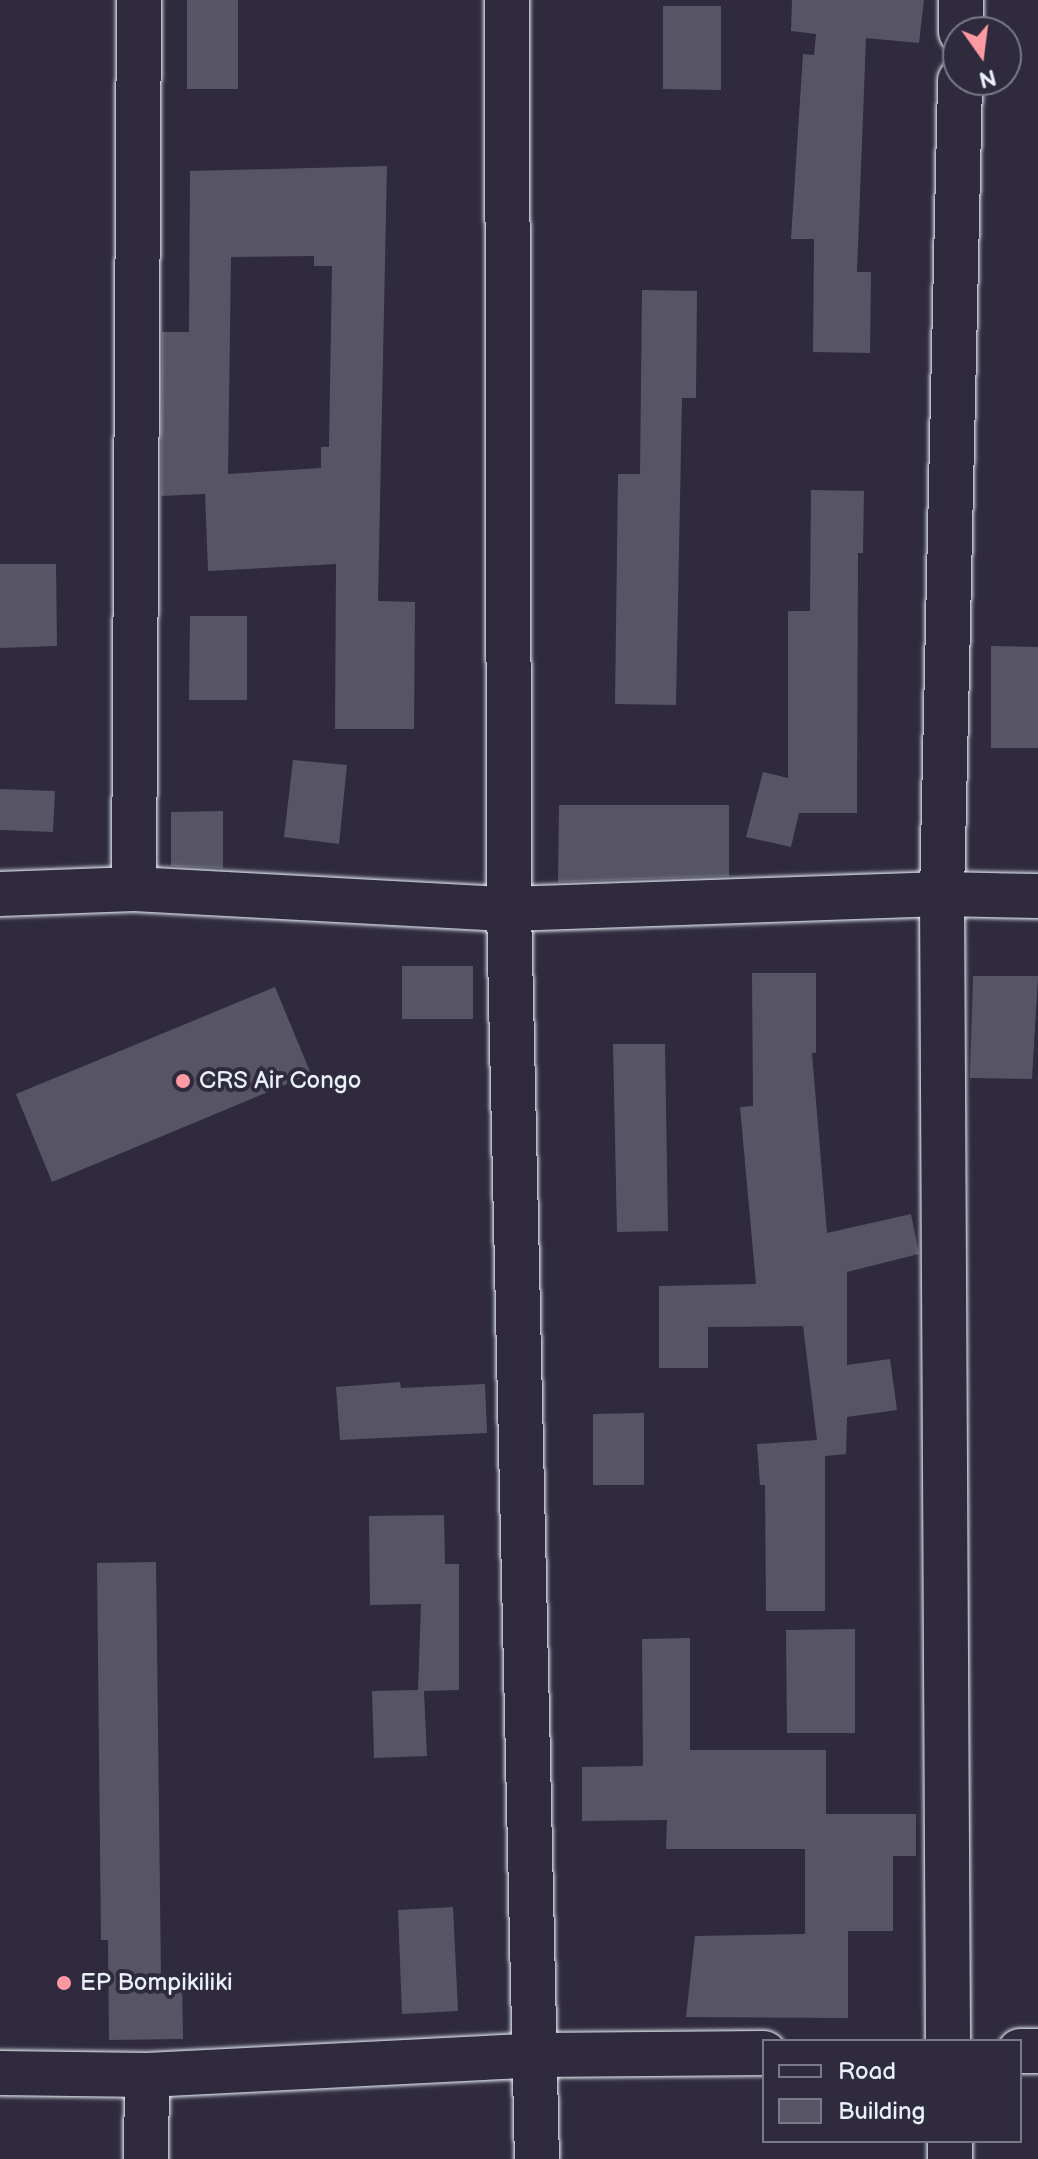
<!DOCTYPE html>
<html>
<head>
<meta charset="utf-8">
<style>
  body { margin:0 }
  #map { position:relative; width:1038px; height:2159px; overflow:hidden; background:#2f2a3d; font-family:"Balsamiq Sans",sans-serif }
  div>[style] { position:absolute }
  .building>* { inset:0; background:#575565 }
  .roads { filter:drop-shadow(0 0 2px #e8f1f8) drop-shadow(0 0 2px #e8f1f8) }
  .street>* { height:44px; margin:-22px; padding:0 22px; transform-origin:22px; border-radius:22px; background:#2f2a3d }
  .dots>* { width:22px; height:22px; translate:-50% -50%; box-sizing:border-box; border:4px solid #2f2a3d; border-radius:50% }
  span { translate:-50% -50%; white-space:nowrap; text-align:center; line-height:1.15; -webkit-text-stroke:8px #2f2a3d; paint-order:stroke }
  .poi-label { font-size:24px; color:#e8f1f8 }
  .left { translate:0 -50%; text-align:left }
  .legend { position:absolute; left:762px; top:2039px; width:260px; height:104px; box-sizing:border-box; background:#2f2a3d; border:2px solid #797a88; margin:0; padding:10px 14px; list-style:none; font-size:24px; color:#e8f1f8 }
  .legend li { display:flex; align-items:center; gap:16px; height:40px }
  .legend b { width:40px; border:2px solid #797a88 }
  .north { position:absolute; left:942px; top:16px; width:80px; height:80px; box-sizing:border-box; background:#2f2a3d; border:2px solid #797a88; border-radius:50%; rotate:166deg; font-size:22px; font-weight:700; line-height:32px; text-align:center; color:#e8f1f8 }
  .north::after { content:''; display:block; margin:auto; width:28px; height:36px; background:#ff9aa2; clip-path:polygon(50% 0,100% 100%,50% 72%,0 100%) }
</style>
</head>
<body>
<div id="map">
  <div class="building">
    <i style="clip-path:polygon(187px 0,238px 0,238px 89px,187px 89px)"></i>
    <i style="clip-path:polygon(792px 0,924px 0,919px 43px,866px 38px,857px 272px,871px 272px,870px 353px,813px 352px,814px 239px,791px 239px,803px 54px,814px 55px,816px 34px,791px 31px)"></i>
    <i style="clip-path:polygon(663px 6px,721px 6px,721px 90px,663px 89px)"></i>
    <i style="clip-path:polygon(evenodd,387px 166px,378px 601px,415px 602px,414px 729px,335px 729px,336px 564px,208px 571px,205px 494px,161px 496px,162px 332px,189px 332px,190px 171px,387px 166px,314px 256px,314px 266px,332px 266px,329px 447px,321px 447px,321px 468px,228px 474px,231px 257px,314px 256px)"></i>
    <i style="clip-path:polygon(642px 290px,697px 291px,696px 398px,682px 398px,676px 705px,615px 704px,618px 474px,640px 474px)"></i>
    <i style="clip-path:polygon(811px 490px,864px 491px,863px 553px,858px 553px,857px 813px,799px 813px,791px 847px,746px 837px,763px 772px,788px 778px,788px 611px,810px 611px)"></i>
    <i style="clip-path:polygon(0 564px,56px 564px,57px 646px,0 648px)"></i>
    <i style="clip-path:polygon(190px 616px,247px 616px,247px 700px,189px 700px)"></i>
    <i style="clip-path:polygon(991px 646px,1038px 647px,1038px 748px,991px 748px)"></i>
    <i style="clip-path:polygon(293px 760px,347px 765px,339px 844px,284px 837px)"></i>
    <i style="clip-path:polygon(0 789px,55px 791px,53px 832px,0 830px)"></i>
    <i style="clip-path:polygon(559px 805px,729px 805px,729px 876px,558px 882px)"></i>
    <i style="clip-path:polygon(223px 811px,223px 868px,171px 866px,171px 812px)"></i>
    <i style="clip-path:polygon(402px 966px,473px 966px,473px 1019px,402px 1019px)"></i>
    <i style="clip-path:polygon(752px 973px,816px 973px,816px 1053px,812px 1053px,827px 1233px,911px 1214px,919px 1254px,847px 1272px,847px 1365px,890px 1359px,897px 1410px,847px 1417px,846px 1454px,825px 1456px,825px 1611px,766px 1611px,765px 1485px,760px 1485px,757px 1444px,817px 1440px,803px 1326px,708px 1327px,708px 1368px,659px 1368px,659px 1286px,756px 1284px,740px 1107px,753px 1106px)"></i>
    <i style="clip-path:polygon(973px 976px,1038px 976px,1032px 1079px,970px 1078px)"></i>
    <i style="clip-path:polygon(275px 987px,311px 1074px,52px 1182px,16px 1094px)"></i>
    <i style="clip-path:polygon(613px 1044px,665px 1044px,668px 1231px,617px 1232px)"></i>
    <i style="clip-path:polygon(400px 1382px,401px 1388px,485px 1384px,487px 1433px,340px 1440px,336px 1387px)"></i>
    <i style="clip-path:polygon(644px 1413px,644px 1485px,593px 1485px,593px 1414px)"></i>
    <i style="clip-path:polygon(444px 1515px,445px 1564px,459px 1564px,459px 1690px,424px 1691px,427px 1756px,374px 1758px,372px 1691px,418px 1690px,421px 1604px,370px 1605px,369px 1516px)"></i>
    <i style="clip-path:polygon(156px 1562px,161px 1978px,182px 1978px,183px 2039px,109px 2040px,108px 1940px,101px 1940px,97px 1563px)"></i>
    <i style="clip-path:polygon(855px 1629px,855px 1733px,787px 1733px,786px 1630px)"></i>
    <i style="clip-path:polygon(690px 1638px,690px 1750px,826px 1750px,826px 1814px,916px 1814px,916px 1856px,893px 1856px,893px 1931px,848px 1931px,848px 2018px,686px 2017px,695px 1936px,805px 1934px,805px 1849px,666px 1849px,667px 1820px,582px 1821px,582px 1767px,643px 1766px,642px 1639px)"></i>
    <i style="clip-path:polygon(453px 1907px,458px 2011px,402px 2014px,398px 1910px)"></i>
  </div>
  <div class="roads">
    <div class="street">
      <i style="left:507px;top:0;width:909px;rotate:89.87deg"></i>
      <i style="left:509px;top:909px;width:1250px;rotate:88.72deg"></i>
      <i style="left:961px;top:32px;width:32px;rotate:-90deg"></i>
      <i style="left:134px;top:889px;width:889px;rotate:-89.68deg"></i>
      <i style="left:0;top:894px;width:134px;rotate:-2.1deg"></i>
      <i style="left:134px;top:889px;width:376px;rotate:3.1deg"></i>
      <i style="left:509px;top:909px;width:433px;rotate:-2deg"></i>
      <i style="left:942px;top:894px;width:96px;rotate:1.2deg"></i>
      <i style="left:948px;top:2041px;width:1147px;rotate:-90.3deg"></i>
      <i style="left:942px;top:894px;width:814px;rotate:-88.73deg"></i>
      <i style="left:1020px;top:2051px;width:18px"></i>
      <i style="left:0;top:2073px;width:147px;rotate:0.8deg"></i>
      <i style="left:147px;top:2075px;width:392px;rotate:-2.9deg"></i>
      <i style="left:538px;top:2055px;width:226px;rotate:-0.5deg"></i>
      <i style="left:950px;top:2141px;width:18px;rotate:90deg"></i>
      <i style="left:146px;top:2159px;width:84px;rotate:-89.3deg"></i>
    </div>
  </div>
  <div class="dots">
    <i style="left:183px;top:1081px;background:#ff9aa2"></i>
    <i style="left:64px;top:1983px;background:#ff9aa2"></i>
  </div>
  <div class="poi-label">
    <span class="left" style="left:199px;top:1081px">CRS Air Congo</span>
    <span class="left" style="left:80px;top:1983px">EP Bompikiliki</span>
  </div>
  <ul class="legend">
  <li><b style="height:10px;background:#2f2a3d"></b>Road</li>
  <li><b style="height:22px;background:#575565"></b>Building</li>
  </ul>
  <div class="north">N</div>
</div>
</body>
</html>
